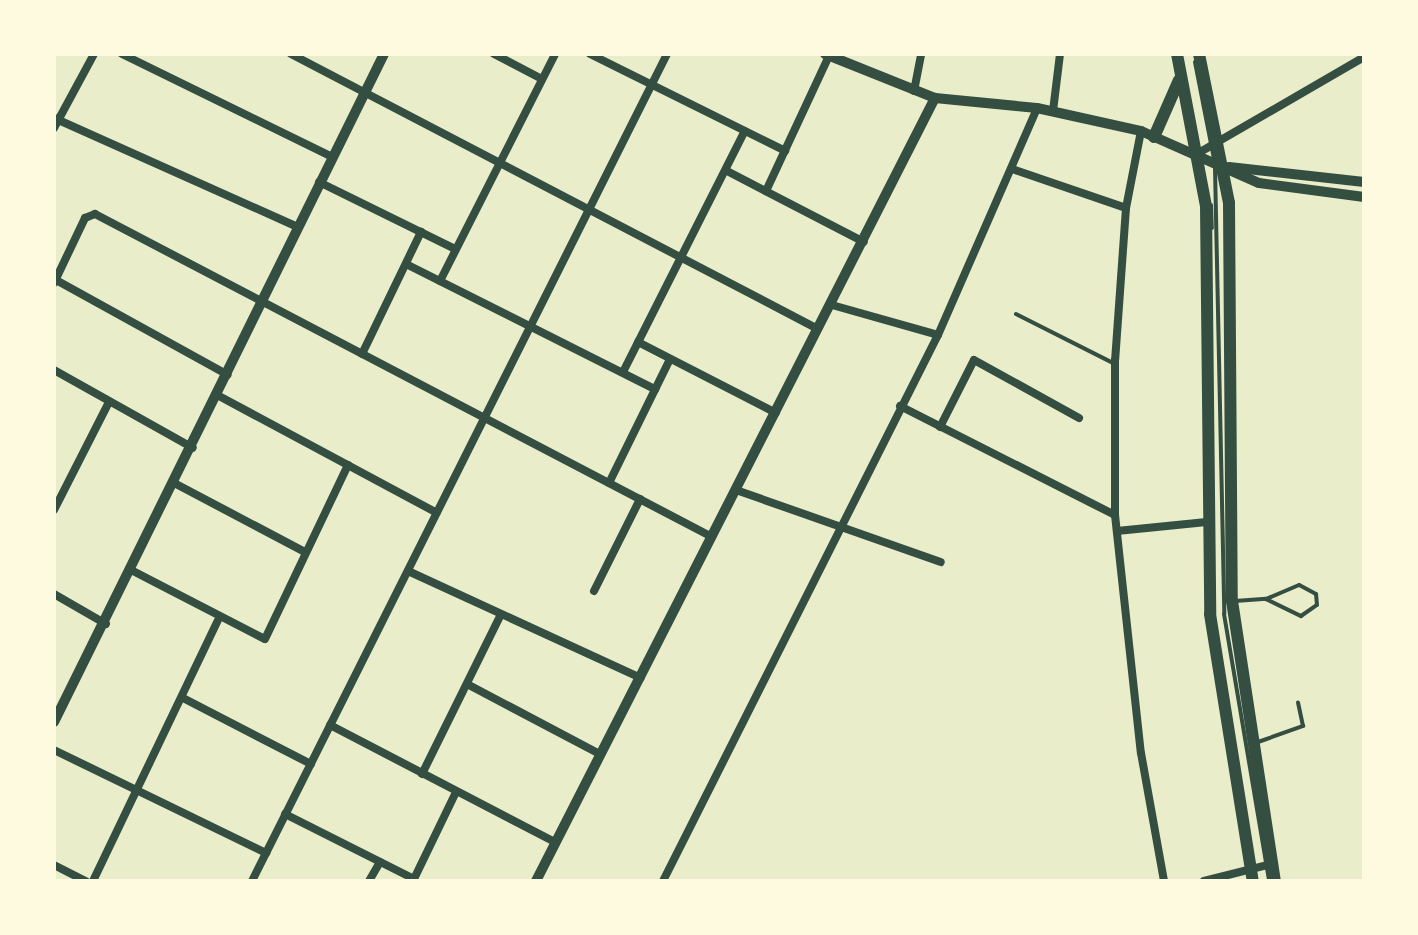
<!DOCTYPE html>
<html>
<head>
<meta charset="utf-8">
<style>
  body { margin:0 }
  #map { position:relative; width:1418px; height:935px; overflow:hidden; background:#e9edc9; font-family:"Zilla Slab",serif }
  div>[style] { position:absolute }
  .service>* { height:4px; margin:-2px; padding:0 2px; transform-origin:2px; border-radius:2px; background:#344e41 }
  .minor>* { height:8px; margin:-4px; padding:0 4px; transform-origin:4px; border-radius:4px; background:#344e41 }
  .tertiary>* { height:10px; margin:-5px; padding:0 5px; transform-origin:5px; border-radius:5px; background:#344e41 }
  .secondary>* { height:12px; margin:-6px; padding:0 6px; transform-origin:6px; border-radius:6px; background:#344e41 }
  span { translate:-50% -50%; white-space:nowrap; text-align:center; line-height:1.15; -webkit-text-stroke:6px #fefae0; paint-order:stroke }
  .frame { position:absolute; inset:0; border:56px solid #fefae0; pointer-events:none }
</style>
</head>
<body>
<div id="map">
  <div class="service">
    <i style="left:1195px;top:62px;width:99px;rotate:78.9deg"></i>
    <i style="left:1215px;top:168px;width:446px;rotate:88.8deg"></i>
    <i style="left:1224px;top:614px;width:271px;rotate:80.4deg"></i>
    <i style="left:1211px;top:205px;width:23px;rotate:88deg"></i>
    <i style="left:1016px;top:314px;width:109px;rotate:26.8deg"></i>
    <i style="left:1235px;top:601px;width:31px;rotate:-4deg"></i>
    <i style="left:1266px;top:599px;width:39px;rotate:26deg"></i>
    <i style="left:1301px;top:616px;width:19px;rotate:-35deg"></i>
    <i style="left:1317px;top:605px;width:11px;rotate:-95deg"></i>
    <i style="left:1316px;top:594px;width:19px;rotate:-152deg"></i>
    <i style="left:1299px;top:585px;width:36px;rotate:157deg"></i>
    <i style="left:1258px;top:742px;width:48px;rotate:-19.6deg"></i>
    <i style="left:1303px;top:726px;width:24px;rotate:-102deg"></i>
  </div>
  <div class="minor">
    <i style="left:122px;top:54px;width:234px;rotate:26.1deg"></i>
    <i style="left:291px;top:54px;width:594px;rotate:27.56deg"></i>
    <i style="left:494px;top:54px;width:54px;rotate:27.5deg"></i>
    <i style="left:590px;top:54px;width:218px;rotate:26.4deg"></i>
    <i style="left:914px;top:91px;width:38px;rotate:-79deg"></i>
    <i style="left:1053px;top:111px;width:57px;rotate:-83deg"></i>
    <i style="left:54px;top:118px;width:267px;rotate:24.1deg"></i>
    <i style="left:54px;top:128px;width:84px;rotate:-61.6deg"></i>
    <i style="left:1141px;top:131px;width:78px;rotate:101deg"></i>
    <i style="left:1126px;top:208px;width:152px;rotate:94.1deg"></i>
    <i style="left:1115px;top:360px;width:155px;rotate:90deg"></i>
    <i style="left:1115px;top:515px;width:239px;rotate:83.8deg"></i>
    <i style="left:1141px;top:753px;width:130px;rotate:79.8deg"></i>
    <i style="left:1195px;top:155px;width:195px;rotate:-30.1deg"></i>
    <i style="left:1015px;top:170px;width:117px;rotate:18.9deg"></i>
    <i style="left:727px;top:171px;width:154px;rotate:27.4deg"></i>
    <i style="left:319px;top:182px;width:152px;rotate:26.2deg"></i>
    <i style="left:766px;top:191px;width:151px;rotate:-65deg"></i>
    <i style="left:406px;top:264px;width:279px;rotate:26.7deg"></i>
    <i style="left:56px;top:280px;width:196px;rotate:28.9deg"></i>
    <i style="left:440px;top:281px;width:254px;rotate:-63.1deg"></i>
    <i style="left:54px;top:283px;width:72px;rotate:-64.5deg"></i>
    <i style="left:85px;top:218px;width:11px;rotate:-22deg"></i>
    <i style="left:95px;top:214px;width:696px;rotate:27.63deg"></i>
    <i style="left:832px;top:305px;width:110px;rotate:15.8deg"></i>
    <i style="left:638px;top:342px;width:155px;rotate:27.2deg"></i>
    <i style="left:362px;top:354px;width:136px;rotate:-64.2deg"></i>
    <i style="left:54px;top:370px;width:159px;rotate:29.3deg"></i>
    <i style="left:623px;top:372px;width:270px;rotate:-63.2deg"></i>
    <i style="left:219px;top:396px;width:247px;rotate:28.2deg"></i>
    <i style="left:900px;top:406px;width:241px;rotate:26.9deg"></i>
    <i style="left:940px;top:427px;width:75px;rotate:-63.1deg"></i>
    <i style="left:974px;top:360px;width:120px;rotate:28.9deg"></i>
    <i style="left:609px;top:483px;width:138px;rotate:-63.8deg"></i>
    <i style="left:176px;top:484px;width:146px;rotate:27.8deg"></i>
    <i style="left:736px;top:490px;width:217px;rotate:19.4deg"></i>
    <i style="left:54px;top:510px;width:121px;rotate:-63deg"></i>
    <i style="left:1117px;top:531px;width:90px;rotate:-5.7deg"></i>
    <i style="left:133px;top:571px;width:148px;rotate:27.3deg"></i>
    <i style="left:265px;top:639px;width:193px;rotate:-64.5deg"></i>
    <i style="left:408px;top:571px;width:256px;rotate:24.7deg"></i>
    <i style="left:594px;top:591px;width:103px;rotate:-63.4deg"></i>
    <i style="left:54px;top:594px;width:60px;rotate:30deg"></i>
    <i style="left:467px;top:684px;width:150px;rotate:27.8deg"></i>
    <i style="left:183px;top:698px;width:144px;rotate:27.3deg"></i>
    <i style="left:330px;top:725px;width:254px;rotate:27.5deg"></i>
    <i style="left:54px;top:750px;width:236px;rotate:25.9deg"></i>
    <i style="left:422px;top:774px;width:178px;rotate:-63.7deg"></i>
    <i style="left:285px;top:814px;width:144px;rotate:26.7deg"></i>
    <i style="left:54px;top:865px;width:36px;rotate:27deg"></i>
    <i style="left:93px;top:881px;width:289px;rotate:-64.4deg"></i>
    <i style="left:252px;top:881px;width:925px;rotate:-63.35deg"></i>
    <i style="left:369px;top:881px;width:22px;rotate:-60deg"></i>
    <i style="left:413px;top:881px;width:99px;rotate:-64.2deg"></i>
    <i style="left:663px;top:881px;width:611px;rotate:-63.27deg"></i>
    <i style="left:938px;top:335px;width:248px;rotate:-66.4deg"></i>
    <i style="left:1204px;top:881px;width:69px;rotate:-14.2deg"></i>
  </div>
  <div class="tertiary">
    <i style="left:825px;top:54px;width:118px;rotate:21.8deg"></i>
    <i style="left:935px;top:98px;width:102px;rotate:5.6deg"></i>
    <i style="left:1037px;top:108px;width:107px;rotate:12.5deg"></i>
    <i style="left:1141px;top:131px;width:129px;rotate:23.8deg"></i>
    <i style="left:1259px;top:183px;width:106px;rotate:7.6deg"></i>
    <i style="left:1229px;top:167px;width:136px;rotate:6.3deg"></i>
    <i style="left:54px;top:722px;width:745px;rotate:-63.71deg"></i>
    <i style="left:536px;top:881px;width:879px;rotate:-63deg"></i>
  </div>
  <div class="secondary">
    <i style="left:1177px;top:54px;width:155px;rotate:79.2deg"></i>
    <i style="left:1206px;top:206px;width:408px;rotate:89.4deg"></i>
    <i style="left:1210px;top:614px;width:270px;rotate:80.9deg"></i>
    <i style="left:1199px;top:54px;width:152px;rotate:78.6deg"></i>
    <i style="left:1229px;top:203px;width:398px;rotate:89.6deg"></i>
    <i style="left:1232px;top:601px;width:283px;rotate:81.3deg"></i>
    <i style="left:1154px;top:137px;width:62px;rotate:-66.3deg"></i>
  </div>
  <div class="frame"></div>
</div>
</body>
</html>
